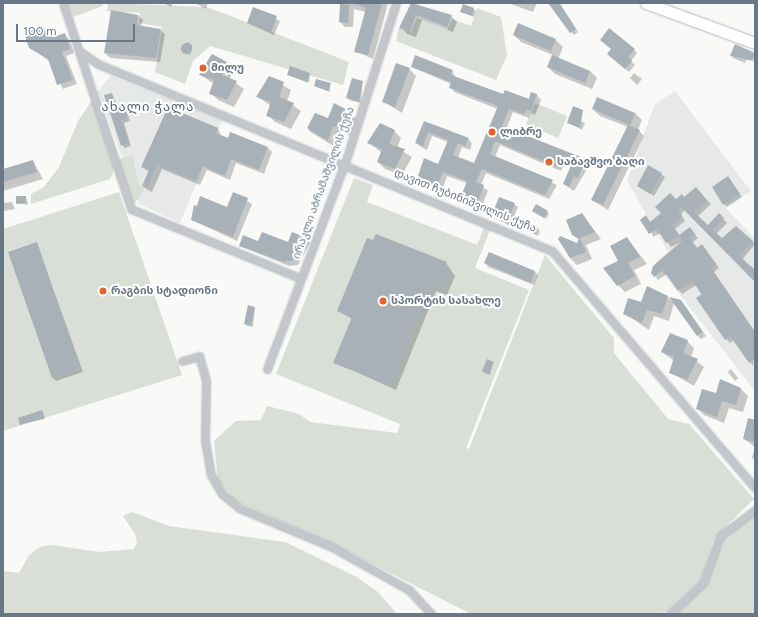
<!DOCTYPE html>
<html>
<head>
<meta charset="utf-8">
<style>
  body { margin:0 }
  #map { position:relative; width:758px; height:617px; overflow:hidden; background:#f9f9f7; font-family:Figtree,"Noto Sans Georgian",sans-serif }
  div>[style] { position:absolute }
  .built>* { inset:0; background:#e7e8e8 }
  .green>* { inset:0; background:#d9ded6 }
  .shadow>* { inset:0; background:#0003 }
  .building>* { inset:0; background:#a9b1b8 }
  .round { border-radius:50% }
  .roads { filter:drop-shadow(0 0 1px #b5babf) drop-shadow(0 0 1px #b5babf) }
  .street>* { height:7px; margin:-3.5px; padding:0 3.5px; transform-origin:3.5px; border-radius:3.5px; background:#c3c6cb }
  .secondary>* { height:11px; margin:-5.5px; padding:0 5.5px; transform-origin:5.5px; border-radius:5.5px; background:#fff }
  .dots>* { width:11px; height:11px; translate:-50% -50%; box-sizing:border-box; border:2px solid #fff; border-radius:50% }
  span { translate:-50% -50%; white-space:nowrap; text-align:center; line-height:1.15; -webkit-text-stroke:4px #fff; paint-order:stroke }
  .poi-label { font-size:11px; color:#697888; font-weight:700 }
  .left { translate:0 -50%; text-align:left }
  .street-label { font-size:11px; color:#697888 }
  .quarter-label { font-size:13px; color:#56626d; letter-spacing:1px }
  .frame { position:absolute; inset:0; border:4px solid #697888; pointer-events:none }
  .scale { position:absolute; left:16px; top:24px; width:119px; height:18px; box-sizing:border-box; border:2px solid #697888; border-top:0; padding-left:5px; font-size:12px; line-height:14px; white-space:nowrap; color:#697888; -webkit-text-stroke:3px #fff; paint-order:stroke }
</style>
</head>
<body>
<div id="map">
  <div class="built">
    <i style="clip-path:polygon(111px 76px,222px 120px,180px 223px,139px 204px,98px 91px)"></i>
    <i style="clip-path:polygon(675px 91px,751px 191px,725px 207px,755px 239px,755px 391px,655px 263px,668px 252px,627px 181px,655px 104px)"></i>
  </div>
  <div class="green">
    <i style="clip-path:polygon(68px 3px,102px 3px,103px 6px,73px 17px)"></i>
    <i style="clip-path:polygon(108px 3px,206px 7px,228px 15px,349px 62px,343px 85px,210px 46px,193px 61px,185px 84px,155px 72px,162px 27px,139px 23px,140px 13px,107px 11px)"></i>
    <i style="clip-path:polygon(477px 8px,501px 17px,507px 55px,496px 80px,396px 41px,399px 28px,411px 32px,417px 18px,447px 30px,452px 19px,471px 26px)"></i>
    <i style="clip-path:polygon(93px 99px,114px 170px,110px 179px,31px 204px,31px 194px,44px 187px,59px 167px,78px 121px)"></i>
    <i style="clip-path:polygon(535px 103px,567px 116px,558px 138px,526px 124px)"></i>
    <i style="clip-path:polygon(132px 155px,139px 185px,145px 188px,135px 203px,129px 200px,117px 160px)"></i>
    <i style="clip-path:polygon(354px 178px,373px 185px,367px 202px,475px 244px,477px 245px,484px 228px,490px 230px,475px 268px,529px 290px,466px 448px,469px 449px,545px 255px,614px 338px,614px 353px,668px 419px,689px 424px,754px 499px,714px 538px,700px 581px,670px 610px,661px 614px,471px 614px,335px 545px,235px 501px,218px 481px,214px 441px,236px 421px,261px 420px,267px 406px,299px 414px,310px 422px,397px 433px,400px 424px,276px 374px)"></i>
    <i style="clip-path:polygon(119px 192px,182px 375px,3px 431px,3px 229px)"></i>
    <i style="clip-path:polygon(132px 512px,169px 526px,285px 542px,355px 576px,378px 592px,397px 614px,3px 614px,3px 571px,19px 573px,29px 555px,40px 547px,52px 545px,100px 552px,134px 549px,137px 542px,135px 534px,123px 516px)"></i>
    <i style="clip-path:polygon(755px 514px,755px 614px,678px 614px,707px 583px,723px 539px)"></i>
  </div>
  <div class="shadow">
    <i style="clip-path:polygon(163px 3px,173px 3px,171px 7px)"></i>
    <i style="clip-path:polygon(195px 3px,208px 3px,206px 9px)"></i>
    <i style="clip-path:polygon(341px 3px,388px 3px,373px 59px,355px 51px,366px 12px,354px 9px,353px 27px,345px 27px,340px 22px)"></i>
    <i style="clip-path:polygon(412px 3px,451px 16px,457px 22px,453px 32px,422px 20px,416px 37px,407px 34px,401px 27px)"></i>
    <i style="clip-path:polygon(508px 3px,537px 3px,533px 12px)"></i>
    <i style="clip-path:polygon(551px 3px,560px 3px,578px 32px,574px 35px,566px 27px)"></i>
    <i style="clip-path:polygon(464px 5px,476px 11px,474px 17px,461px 11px)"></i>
    <i style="clip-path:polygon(254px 8px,280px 21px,274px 35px,248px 23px)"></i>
    <i style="clip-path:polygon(138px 15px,143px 20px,141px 26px,160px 30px,165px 34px,160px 62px,110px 58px,105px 53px)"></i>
    <i style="clip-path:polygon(43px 28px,53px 38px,64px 34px,69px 39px,74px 53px,66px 56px,77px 84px,63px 89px,49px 61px,30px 47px)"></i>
    <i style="clip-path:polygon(514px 35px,556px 40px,563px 47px,558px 59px,590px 71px,597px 78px,592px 89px,555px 74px,548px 67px,553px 55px,521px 42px)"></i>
    <i style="clip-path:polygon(187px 42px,192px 45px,190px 55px,181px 50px)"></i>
    <i style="clip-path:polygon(735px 46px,755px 54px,755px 61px,746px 60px,745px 63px,733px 58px)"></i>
    <i style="clip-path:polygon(634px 50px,637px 53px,631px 61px,635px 65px,629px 72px,612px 58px)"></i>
    <i style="clip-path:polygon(210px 56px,226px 62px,233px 69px,230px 79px,244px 89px,234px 107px,218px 100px,211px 93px,214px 84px,201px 75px)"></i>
    <i style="clip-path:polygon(412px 67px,452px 71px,456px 78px,504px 96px,529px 100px,532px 93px,537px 95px,541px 100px,535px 115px,531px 113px,529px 118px,513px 112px,506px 129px,586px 160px,590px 164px,574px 191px,564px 184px,572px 166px,565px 163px,561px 171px,500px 145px,495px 157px,557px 185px,549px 199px,486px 173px,481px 185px,488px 191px,479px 212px,460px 202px,467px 183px,447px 176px,442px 190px,423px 180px,419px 176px,439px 165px,448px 142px,432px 136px,427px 150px,421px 147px,416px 143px,425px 123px,468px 139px,472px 143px,470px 150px,462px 147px,458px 158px,475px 165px,498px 109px,454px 92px,451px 84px)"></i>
    <i style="clip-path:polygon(291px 68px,310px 74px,309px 83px,291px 76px)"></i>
    <i style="clip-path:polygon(409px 69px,416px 76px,402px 113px,383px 101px)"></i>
    <i style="clip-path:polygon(634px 73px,642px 79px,637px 85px,630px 78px)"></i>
    <i style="clip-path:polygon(269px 77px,291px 90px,287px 101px,301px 111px,291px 129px,275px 122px,268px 115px,271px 106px,258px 97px)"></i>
    <i style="clip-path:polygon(362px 82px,361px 103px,349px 100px,347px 97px)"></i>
    <i style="clip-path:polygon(330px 84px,330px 92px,315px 86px)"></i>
    <i style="clip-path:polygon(112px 94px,118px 107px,126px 108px,130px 121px,124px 123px,131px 146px,124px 148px)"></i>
    <i style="clip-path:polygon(334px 104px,360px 121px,354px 137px,340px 132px,335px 147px,309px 131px,315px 115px,329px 120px)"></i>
    <i style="clip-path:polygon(168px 108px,218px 128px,221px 136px,268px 148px,272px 152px,264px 174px,236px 163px,230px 180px,207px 170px,200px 185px,162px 169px,152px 192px,148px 190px,143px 186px,149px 172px,142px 167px)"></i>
    <i style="clip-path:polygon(593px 109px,635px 113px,642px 120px,638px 130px,644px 136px,608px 210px,592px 200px,628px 127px,600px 116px)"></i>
    <i style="clip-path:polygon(582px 111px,581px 121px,585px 123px,582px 130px,568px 122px)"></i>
    <i style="clip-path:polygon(394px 131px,401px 138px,397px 148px,412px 157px,402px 175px,385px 169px,378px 162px,382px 153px,369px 143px)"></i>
    <i style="clip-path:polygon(33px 161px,43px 179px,3px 191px,3px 170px)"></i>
    <i style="clip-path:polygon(661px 174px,665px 177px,654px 196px,638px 186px)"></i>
    <i style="clip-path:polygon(728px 177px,742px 197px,727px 207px,724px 204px)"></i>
    <i style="clip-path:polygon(696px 189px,711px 204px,698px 216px,708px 226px,719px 214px,727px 223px,716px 234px,722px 240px,745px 235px,755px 244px,742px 260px,755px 269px,755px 278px,685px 210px,681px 214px,685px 221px,675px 229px,680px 236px,693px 232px,698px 238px,693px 242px,697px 248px,705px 249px,719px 268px,714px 272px,755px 332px,753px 366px,734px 340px,730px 343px,726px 339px,696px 285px,682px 294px,667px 274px,658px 280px,655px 276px,682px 242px,671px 247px,661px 233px,653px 237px,646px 216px,651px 223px)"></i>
    <i style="clip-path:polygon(234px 193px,252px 204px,237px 241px,192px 220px,228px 208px)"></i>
    <i style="clip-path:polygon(26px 197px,28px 205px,17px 203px)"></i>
    <i style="clip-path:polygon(12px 202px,15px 209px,3px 211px,3px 203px)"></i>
    <i style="clip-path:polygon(514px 204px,518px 207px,510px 226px,492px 216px)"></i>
    <i style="clip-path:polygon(536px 212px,547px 212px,549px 214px,546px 219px)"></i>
    <i style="clip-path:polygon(582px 214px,601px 239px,586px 245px,592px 259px,577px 265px,570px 258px,579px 240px,573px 234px)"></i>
    <i style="clip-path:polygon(524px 229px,538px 229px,540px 231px,538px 236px)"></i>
    <i style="clip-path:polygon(306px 238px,310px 243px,298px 265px,289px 266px,240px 246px,289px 243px)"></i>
    <i style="clip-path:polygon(627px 238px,647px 264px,634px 270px,641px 284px,625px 292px,618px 285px,619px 261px)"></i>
    <i style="clip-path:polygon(37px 244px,83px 372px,56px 381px,53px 378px)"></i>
    <i style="clip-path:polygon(489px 253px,535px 272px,538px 275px,534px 285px,488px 267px,485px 263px)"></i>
    <i style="clip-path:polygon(446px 263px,455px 276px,447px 295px,436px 291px,396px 390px,334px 362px,352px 319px,338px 311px)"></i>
    <i style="clip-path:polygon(667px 297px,674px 303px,669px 321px,654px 316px,649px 330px,624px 313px)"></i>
    <i style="clip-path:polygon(671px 298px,684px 305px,706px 336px,701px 339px,698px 336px)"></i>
    <i style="clip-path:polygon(255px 308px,253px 327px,247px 326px,245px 324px)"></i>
    <i style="clip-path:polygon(687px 341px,694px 348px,691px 357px,704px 367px,694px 386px,670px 372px,674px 361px,662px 352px)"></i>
    <i style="clip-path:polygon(493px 363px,490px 375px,485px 373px,483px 371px)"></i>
    <i style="clip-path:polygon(731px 369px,738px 378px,735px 381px,728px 372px)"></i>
    <i style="clip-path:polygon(741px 389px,748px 396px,743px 412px,729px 408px,724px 423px,704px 415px,697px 408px,717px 394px)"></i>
    <i style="clip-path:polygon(42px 411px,45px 419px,21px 424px)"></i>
    <i style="clip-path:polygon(755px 421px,755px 461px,752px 458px,755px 447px,744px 439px)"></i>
  </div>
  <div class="building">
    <i style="clip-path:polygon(354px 3px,382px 3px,368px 55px,354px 52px,366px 8px)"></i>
    <i style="clip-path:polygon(411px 3px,452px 15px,447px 27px,416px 15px,410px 32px,399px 28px)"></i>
    <i style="clip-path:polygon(548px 3px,559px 3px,576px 29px,570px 33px)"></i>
    <i style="clip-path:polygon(340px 4px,349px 5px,348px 23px,339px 22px)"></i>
    <i style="clip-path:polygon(463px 4px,474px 8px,472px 16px,460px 12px)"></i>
    <i style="clip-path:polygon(253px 7px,277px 16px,271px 33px,247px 23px)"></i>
    <i style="clip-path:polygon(111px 10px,138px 15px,137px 25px,161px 29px,156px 58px,104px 53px)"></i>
    <i style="clip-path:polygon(518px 23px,556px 39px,551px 51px,513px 35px)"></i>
    <i style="clip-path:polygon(43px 27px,46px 34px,53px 37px,65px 33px,70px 49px,62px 52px,73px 80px,57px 85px,48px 59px,29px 48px,24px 33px)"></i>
    <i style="clip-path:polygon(609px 28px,635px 49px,628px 57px,632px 61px,625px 69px,607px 54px,611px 49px,600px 40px)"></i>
    <i class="round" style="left:180.5px;top:42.5px;width:11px;height:11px"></i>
    <i style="clip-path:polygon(735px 44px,755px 53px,752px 60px,730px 56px)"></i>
    <i style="clip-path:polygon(212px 54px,227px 62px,222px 75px,237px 81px,227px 100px,209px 94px,214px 80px,199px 75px)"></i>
    <i style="clip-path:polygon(415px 55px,453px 70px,451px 75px,503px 94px,505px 90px,529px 99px,531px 92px,537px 94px,531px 111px,526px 110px,524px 114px,509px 109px,502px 126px,586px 159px,578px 178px,574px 176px,569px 187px,563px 184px,572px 163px,560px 159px,557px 167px,495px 141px,490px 154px,553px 180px,545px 195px,482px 169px,476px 182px,484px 185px,475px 209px,459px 202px,467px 181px,443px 172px,437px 186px,418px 176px,424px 158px,438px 164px,448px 140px,428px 132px,423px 146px,415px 143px,424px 121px,469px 138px,465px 146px,458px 143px,453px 155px,474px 163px,498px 106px,449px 88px,451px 82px,411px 67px)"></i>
    <i style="clip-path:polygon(552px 55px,590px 71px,585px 83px,547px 67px)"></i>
    <i style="clip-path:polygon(396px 63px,410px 68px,395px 107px,382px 102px)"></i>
    <i style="clip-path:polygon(290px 66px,310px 73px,307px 82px,287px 75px)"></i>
    <i style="clip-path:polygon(269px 76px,284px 82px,279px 97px,294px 103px,284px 122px,266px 116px,271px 102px,256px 97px)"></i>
    <i style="clip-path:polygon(352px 78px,363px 81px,359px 102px,346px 98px)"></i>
    <i style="clip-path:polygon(316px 79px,331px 83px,328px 91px,314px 86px)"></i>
    <i style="clip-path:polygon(112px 93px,116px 106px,123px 104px,128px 118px,121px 120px,129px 143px,121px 146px,104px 95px)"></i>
    <i style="clip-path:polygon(597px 97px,635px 113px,630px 125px,592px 109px)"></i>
    <i style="clip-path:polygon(334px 103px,353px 113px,347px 131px,333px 126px,328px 141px,307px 128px,315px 113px,328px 118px)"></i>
    <i style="clip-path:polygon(573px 106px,583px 110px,580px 128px,567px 123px)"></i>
    <i style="clip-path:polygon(168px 107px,218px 128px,216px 133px,228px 138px,230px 132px,268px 147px,259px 170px,231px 159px,225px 176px,202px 166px,196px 181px,157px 165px,147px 188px,142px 186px,149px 170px,141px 167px)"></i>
    <i style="clip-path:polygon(380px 123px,395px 130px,389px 144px,405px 149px,395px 169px,377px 162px,382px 149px,367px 143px)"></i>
    <i style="clip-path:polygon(628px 125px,640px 130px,603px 205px,591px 200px)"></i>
    <i style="clip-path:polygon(33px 160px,37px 172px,3px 182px,3px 169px)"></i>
    <i style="clip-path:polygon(648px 165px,662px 173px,650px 194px,637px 186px)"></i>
    <i style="clip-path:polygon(728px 176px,740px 194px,723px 205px,712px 187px)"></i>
    <i style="clip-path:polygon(696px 187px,707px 200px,694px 212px,708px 225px,719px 213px,724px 218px,713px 230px,722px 238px,736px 226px,753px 241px,739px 255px,755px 271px,755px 282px,681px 207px,678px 210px,682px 216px,672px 225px,679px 235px,690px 227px,695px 234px,689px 237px,697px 248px,702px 244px,716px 264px,711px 268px,755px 332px,755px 358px,749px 363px,730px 336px,725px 340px,696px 298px,702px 294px,692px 281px,678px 291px,663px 270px,654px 277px,651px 273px,653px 266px,682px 241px,679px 236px,666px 243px,657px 229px,649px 234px,640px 220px,646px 215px,650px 222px,661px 213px,655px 207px,670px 193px,676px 199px,682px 194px,684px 197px)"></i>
    <i style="clip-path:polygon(233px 192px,248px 198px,233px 237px,191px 220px,194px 205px,197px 206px,200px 196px,227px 207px)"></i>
    <i style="clip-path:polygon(16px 196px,26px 196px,26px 203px,16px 204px)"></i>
    <i style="clip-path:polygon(499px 197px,515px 203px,507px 223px,491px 217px)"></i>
    <i style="clip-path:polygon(536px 204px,548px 211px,544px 218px,532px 211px)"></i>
    <i style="clip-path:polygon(582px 213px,595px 232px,580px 238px,586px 252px,570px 258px,558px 239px,560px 236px,577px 243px,579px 239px,572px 235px,566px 220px)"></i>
    <i style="clip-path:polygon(525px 223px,538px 228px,536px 234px,523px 229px)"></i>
    <i style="clip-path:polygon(262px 232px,288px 242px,292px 232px,307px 238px,298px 259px,284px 262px,239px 246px,243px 235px,258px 241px)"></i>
    <i style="clip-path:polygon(376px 234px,447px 262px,444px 268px,451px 271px,443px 291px,431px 287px,392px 386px,333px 363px,352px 317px,337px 311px,367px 238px,373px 240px)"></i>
    <i style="clip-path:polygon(627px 237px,640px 257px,628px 263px,635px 276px,617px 286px,603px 268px,618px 261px,610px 246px)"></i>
    <i style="clip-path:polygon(37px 242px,80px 368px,52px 378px,8px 252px)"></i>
    <i style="clip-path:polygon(489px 252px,535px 271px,531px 283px,484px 263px)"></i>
    <i style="clip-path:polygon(647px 286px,668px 296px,662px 314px,647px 310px,642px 323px,623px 314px,628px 298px,641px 302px)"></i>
    <i style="clip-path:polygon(669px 297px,681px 300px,703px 332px,697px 336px)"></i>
    <i style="clip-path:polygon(248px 305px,255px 307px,251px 325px,244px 324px)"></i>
    <i style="clip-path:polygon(670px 333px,688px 340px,683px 353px,698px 359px,687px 380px,669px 373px,674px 357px,661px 352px)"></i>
    <i style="clip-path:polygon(487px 359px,494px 362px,488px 374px,482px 371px)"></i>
    <i style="clip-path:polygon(720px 379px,741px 388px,736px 405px,722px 401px,717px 417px,696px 409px,702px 389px,716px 393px)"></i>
    <i style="clip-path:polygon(42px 410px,44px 417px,20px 425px,18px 418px)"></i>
    <i style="clip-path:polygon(748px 418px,755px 420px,755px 442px,743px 439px)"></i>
  </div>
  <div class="roads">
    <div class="street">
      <i style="left:63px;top:3px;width:217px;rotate:71.7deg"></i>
      <i style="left:131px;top:209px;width:183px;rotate:22.2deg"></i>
      <i style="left:81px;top:52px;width:21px;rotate:35deg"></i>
      <i style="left:98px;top:64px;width:491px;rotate:22.4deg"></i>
      <i style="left:552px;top:251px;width:312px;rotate:49.4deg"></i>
      <i style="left:182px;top:361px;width:18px;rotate:-16deg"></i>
      <i style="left:199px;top:356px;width:26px;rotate:74deg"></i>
      <i style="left:206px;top:381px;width:60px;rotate:91deg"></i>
      <i style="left:205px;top:441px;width:35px;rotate:80deg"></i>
      <i style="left:211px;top:475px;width:22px;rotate:60deg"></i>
      <i style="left:222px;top:494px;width:22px;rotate:39deg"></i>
      <i style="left:239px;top:508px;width:99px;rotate:22.7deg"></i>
      <i style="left:330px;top:546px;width:90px;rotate:29.1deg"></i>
      <i style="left:409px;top:590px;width:33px;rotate:47deg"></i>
      <i style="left:267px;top:369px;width:220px;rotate:-69.3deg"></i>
      <i style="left:345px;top:163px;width:168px;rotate:-72.3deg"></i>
      <i style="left:670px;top:614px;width:45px;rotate:-43.2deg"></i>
      <i style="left:703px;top:583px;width:50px;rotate:-70.1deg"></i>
      <i style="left:720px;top:536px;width:44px;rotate:-36.6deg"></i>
    </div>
    <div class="secondary">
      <i style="left:646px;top:3px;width:116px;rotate:20.2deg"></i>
    </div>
  </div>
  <div class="dots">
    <i style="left:203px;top:68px;background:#e3632e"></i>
    <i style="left:492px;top:132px;background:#e3632e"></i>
    <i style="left:549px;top:162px;background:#e3632e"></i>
    <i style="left:103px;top:291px;background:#e3632e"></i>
    <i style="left:383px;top:301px;background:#e3632e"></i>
  </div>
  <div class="poi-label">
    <span class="left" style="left:211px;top:68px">მილუ</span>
    <span class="left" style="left:500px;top:132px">ლიბრე</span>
    <span class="left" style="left:557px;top:162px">საბავშვო ბაღი</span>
    <span class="left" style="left:111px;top:291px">რაგბის სტადიონი</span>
    <span class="left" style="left:391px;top:301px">სპორტის სასახლე</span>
  </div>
  <div class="street-label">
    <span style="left:324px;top:183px;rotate:-70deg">ირაკლი აბრამაშვილის ქუჩა</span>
    <span style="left:465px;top:201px;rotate:22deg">დავით ჩუბინიშვილის ქუჩა</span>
  </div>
  <div class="quarter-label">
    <span style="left:148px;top:107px">ახალი ჭალა</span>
  </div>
  <div class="frame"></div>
  <div class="scale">100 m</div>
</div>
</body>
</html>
